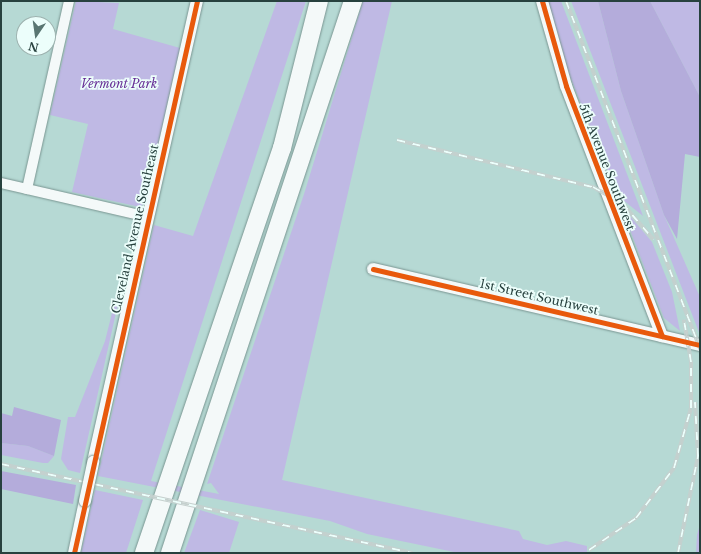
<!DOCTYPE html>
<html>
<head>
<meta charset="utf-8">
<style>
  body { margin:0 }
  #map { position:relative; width:701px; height:554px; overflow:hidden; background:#b6d9d4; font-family:"Libre Baskerville",serif }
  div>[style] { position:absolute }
  .green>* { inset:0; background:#bfb9e4 }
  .forest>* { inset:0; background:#b4acdb }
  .roads { filter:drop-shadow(0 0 1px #799591) drop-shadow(0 0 1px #799591) }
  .minor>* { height:10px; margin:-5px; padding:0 5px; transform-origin:5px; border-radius:5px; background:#f4f9f9 }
  .tertiary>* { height:12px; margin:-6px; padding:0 6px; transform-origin:6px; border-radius:6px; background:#f4f9f9 }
  .motorway>* { height:18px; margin:-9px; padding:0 9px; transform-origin:9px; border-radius:9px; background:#f4f9f9 }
  .rail>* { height:4px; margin-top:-2px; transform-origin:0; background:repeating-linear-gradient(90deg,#ecfefb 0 8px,#c5d0ce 0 16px); box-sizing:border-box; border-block:1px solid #c5d0ce }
  .bridges { filter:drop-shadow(0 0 1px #799591) drop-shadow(0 0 1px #799591) }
  .tertiary-bridge>* { height:12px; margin:-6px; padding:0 6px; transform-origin:6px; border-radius:6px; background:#f4f9f9 }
  .cycleway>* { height:5px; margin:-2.5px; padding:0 2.5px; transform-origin:2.5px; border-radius:2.5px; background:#e8590c }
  span { translate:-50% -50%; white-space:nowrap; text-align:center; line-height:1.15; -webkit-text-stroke:3.5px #ecfefb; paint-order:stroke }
  .park-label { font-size:12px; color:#662d96; font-style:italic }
  .street-label { font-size:12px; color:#27413e }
  .frame { position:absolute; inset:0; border:2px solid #27413e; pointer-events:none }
  .north { position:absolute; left:16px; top:16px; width:40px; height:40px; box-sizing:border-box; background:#ecfefb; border:1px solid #9db2af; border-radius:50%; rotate:193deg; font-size:11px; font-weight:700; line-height:16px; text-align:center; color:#27413e }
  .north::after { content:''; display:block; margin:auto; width:14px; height:18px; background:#597672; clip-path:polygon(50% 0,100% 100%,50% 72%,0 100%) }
</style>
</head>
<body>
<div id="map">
  <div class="green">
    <i style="clip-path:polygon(76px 1px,119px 3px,113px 29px,180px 48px,145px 202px,140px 207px,72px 192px,88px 124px,50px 115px)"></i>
    <i style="clip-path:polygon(277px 1px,306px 1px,151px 481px,219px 494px,211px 483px,207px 484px,305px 191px,363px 1px,392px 1px,282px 480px,519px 531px,523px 539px,547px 545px,566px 541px,587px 546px,587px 553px,459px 553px,367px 534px,330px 521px,98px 476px,154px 225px,193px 236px)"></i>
    <i style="clip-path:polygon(546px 1px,561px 1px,643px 216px,618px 196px,569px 74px)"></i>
    <i style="clip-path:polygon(571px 1px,598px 1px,621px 91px,664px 215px,700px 297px,700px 335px)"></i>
    <i style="clip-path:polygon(650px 1px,700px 1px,700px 97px)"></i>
    <i style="clip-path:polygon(620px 204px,652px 242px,672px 292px,680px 331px,664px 318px)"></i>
    <i style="clip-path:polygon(122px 286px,80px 473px,68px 470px,61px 459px,68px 417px,75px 417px,105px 341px,117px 293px)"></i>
    <i style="clip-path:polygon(1px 443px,28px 446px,54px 456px,48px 463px,43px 463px,1px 455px)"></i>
    <i style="clip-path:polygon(95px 490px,143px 500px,126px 553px,81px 553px)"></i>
    <i style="clip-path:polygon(200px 510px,239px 522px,229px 553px,184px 553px)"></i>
    <i style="clip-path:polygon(700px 524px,700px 553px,696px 553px,697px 535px)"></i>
  </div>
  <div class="forest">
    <i style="clip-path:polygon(598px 1px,650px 1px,700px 97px,700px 157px,685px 154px,677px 239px,664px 215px,621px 91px)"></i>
    <i style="clip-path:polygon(14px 407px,61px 420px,54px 456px,28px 446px,1px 443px,1px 413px,12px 416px)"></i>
    <i style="clip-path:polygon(1px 471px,76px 485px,73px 504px,1px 489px)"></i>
  </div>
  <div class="roads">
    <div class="minor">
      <i style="left:1px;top:183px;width:151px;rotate:13deg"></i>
      <i style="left:27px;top:189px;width:193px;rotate:-77.4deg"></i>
    </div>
    <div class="tertiary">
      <i style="left:542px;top:1px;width:88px;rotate:74.2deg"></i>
      <i style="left:566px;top:86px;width:268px;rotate:69deg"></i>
      <i style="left:373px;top:269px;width:336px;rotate:13.1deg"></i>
      <i style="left:93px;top:462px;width:473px;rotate:-77.3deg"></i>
      <i style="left:74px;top:553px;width:53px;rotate:-78.1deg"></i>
    </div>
    <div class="motorway">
      <i style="left:144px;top:553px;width:428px;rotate:-71.2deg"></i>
      <i style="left:282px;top:148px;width:152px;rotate:-75.9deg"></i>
      <i style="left:170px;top:553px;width:582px;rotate:-71.66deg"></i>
    </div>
  </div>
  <div class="rail">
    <i style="left:566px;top:1px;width:373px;rotate:68.9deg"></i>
    <i style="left:397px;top:140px;width:202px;rotate:13.5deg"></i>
    <i style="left:593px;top:187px;width:33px;rotate:29deg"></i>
    <i style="left:622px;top:203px;width:48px;rotate:49.3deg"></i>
    <i style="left:1px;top:464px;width:421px;rotate:12.2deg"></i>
    <i style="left:589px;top:550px;width:57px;rotate:-34.2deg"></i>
    <i style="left:636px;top:518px;width:63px;rotate:-52.8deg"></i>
    <i style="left:674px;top:468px;width:62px;rotate:-74.2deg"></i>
    <i style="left:691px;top:408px;width:46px;rotate:-90deg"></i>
    <i style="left:691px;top:362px;width:43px;rotate:-99.5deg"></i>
    <i style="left:678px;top:553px;width:99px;rotate:-78.3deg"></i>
    <i style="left:698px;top:456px;width:54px;rotate:-93.2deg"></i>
  </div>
  <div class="bridges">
    <div class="tertiary-bridge">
      <i style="left:85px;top:501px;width:40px;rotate:-78deg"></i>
    </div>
  </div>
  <div class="cycleway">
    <i style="left:542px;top:1px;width:88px;rotate:74.2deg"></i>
    <i style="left:566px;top:86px;width:268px;rotate:69deg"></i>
    <i style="left:373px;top:269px;width:336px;rotate:13.1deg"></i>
    <i style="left:74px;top:553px;width:566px;rotate:-77.44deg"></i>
  </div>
  <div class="park-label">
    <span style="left:119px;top:84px">Vermont Park</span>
  </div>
  <div class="street-label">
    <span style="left:607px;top:167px;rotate:69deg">5th Avenue Southwest</span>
    <span style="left:135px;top:229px;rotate:-77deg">Cleveland Avenue Southeast</span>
    <span style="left:539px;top:297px;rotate:13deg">1st Street Southwest</span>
  </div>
  <div class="frame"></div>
  <div class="north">N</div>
</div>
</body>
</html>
